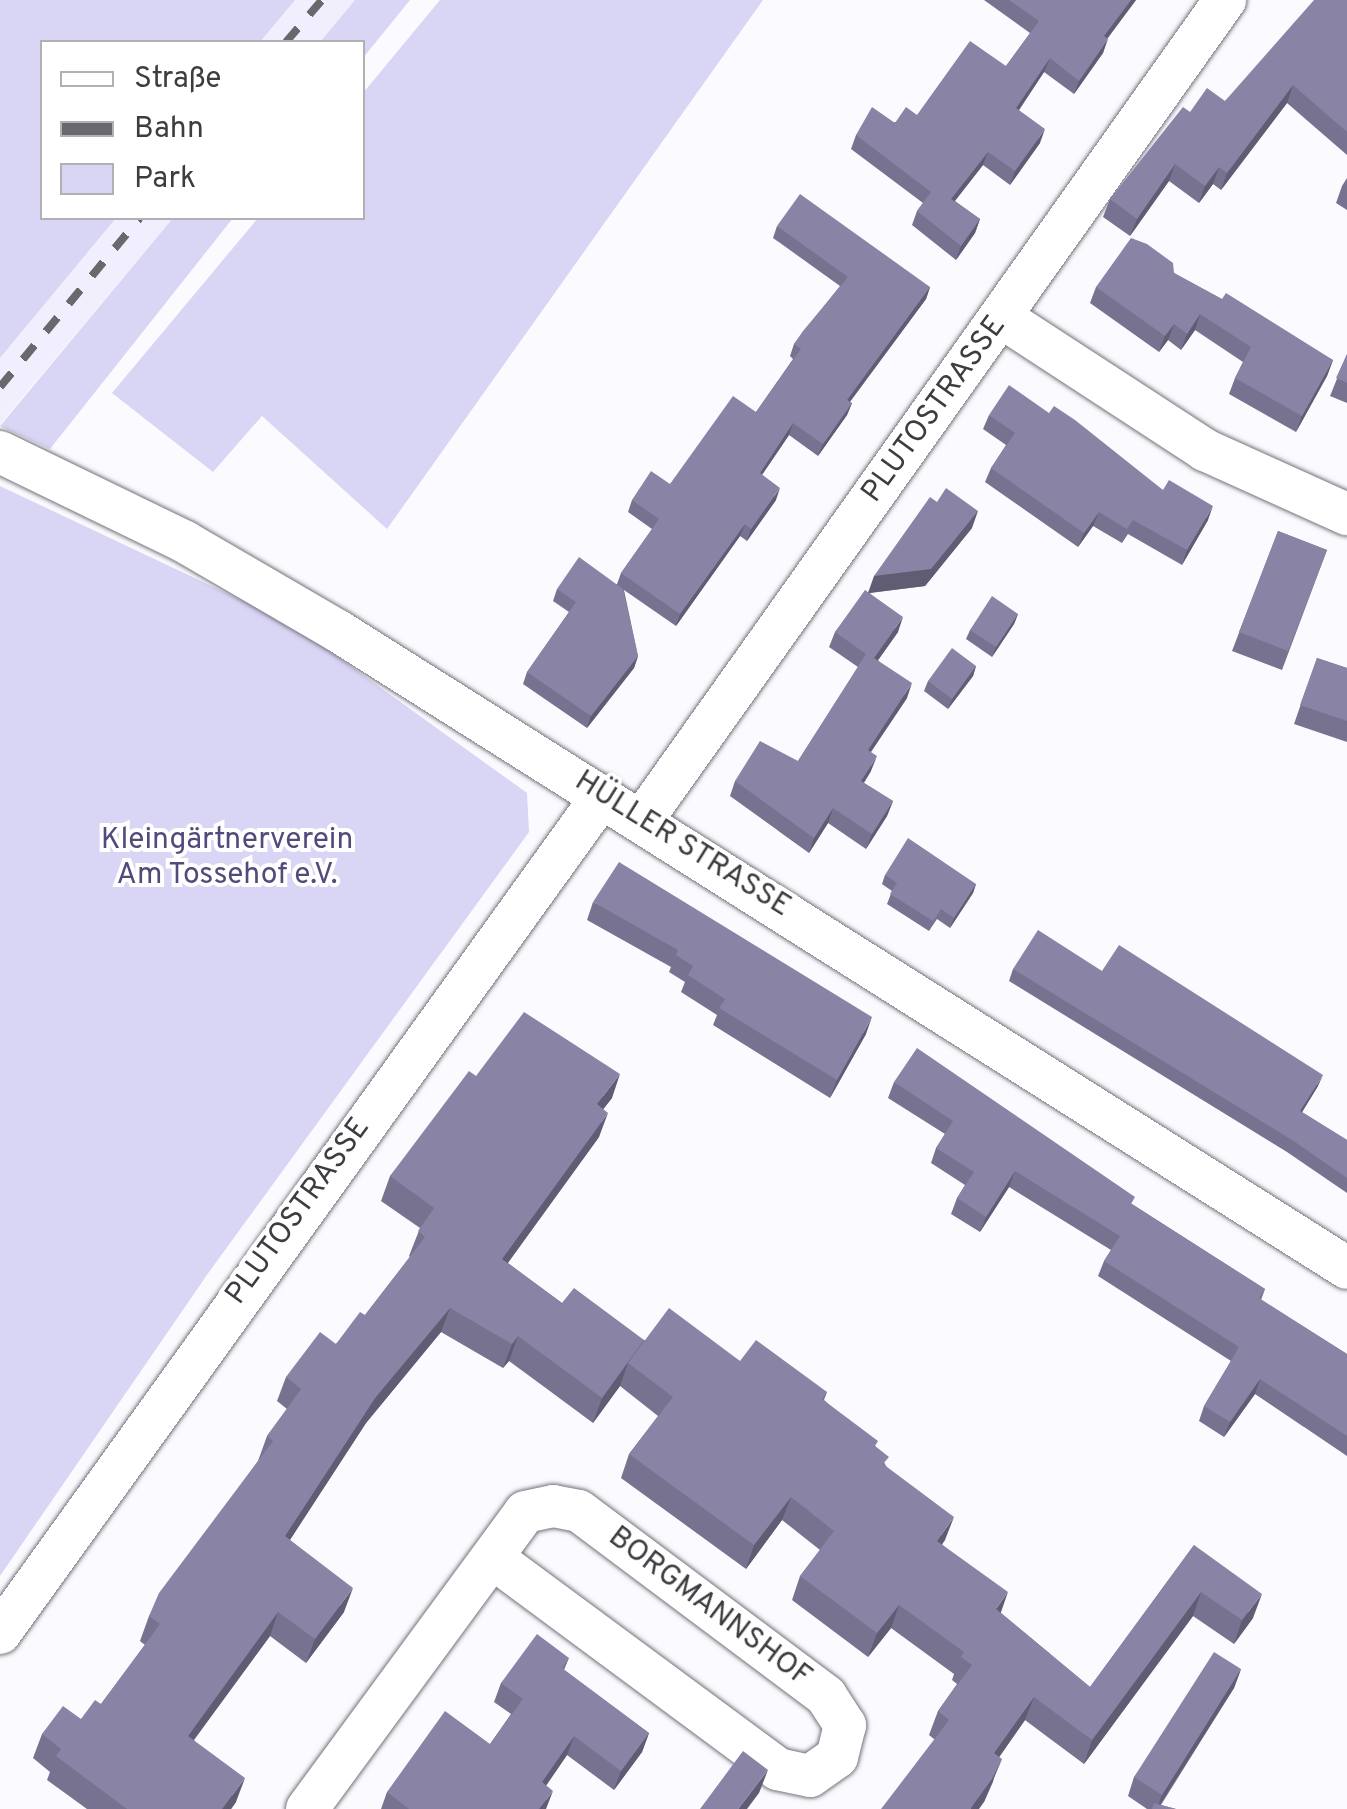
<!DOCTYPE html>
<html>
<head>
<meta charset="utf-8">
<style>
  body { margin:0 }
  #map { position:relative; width:1347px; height:1809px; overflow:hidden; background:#fbfbff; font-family:Overpass,sans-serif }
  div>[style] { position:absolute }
  .built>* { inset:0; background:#f1effd }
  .green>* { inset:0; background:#d9d5f5 }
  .roads { filter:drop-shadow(0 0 2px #74737c) drop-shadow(0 0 2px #74737c) }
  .minor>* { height:42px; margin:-21px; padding:0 21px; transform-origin:21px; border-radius:21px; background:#fff }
  .rail>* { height:8px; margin-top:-4px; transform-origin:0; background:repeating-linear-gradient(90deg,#69686c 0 18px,transparent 0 36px) }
  .wall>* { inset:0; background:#76728f }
  .shaded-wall>* { inset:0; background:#605c74 }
  .building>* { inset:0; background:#8984a6 }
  span { translate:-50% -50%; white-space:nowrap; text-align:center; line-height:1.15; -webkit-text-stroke:8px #fff; paint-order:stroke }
  .street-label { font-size:30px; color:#3d3c40 }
  .park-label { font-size:30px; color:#53497b }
  .legend { position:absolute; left:40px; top:40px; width:325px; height:180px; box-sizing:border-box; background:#fff; border:2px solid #b1b1b3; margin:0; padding:12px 18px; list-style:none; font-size:30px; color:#3d3c40 }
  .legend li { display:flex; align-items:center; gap:20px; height:50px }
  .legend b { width:50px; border:2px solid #b1b1b3 }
</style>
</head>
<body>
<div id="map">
  <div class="built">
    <i style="clip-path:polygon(295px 0,355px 0,320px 42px,260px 42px)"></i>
    <i style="clip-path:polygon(116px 218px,173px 218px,0 424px,0 358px)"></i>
  </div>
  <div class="green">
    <i style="clip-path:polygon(0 0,295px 0,260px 42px,42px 42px,42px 218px,116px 218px,0 358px)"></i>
    <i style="clip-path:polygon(355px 0,410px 0,363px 58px,362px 42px,320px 42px)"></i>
    <i style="clip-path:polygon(440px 0,763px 0,387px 529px,262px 416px,213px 472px,112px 393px,258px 218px,362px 218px,363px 93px)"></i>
    <i style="clip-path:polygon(173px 218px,233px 218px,50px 449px,0 426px)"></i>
    <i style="clip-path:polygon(0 486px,292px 624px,527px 793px,529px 832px,209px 1272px,0 1576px)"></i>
  </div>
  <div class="roads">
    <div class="minor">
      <i style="left:1001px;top:317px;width:244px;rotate:33.1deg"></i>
      <i style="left:1205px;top:450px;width:156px;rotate:24.3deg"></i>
      <i style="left:0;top:452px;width:206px;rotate:25.9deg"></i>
      <i style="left:185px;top:542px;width:177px;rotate:30.2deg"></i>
      <i style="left:338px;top:631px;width:1193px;rotate:32.26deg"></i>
      <i style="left:643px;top:819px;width:1005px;rotate:-54.6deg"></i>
      <i style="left:0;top:1633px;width:1032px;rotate:-54.26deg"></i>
      <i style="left:307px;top:1809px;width:368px;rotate:-53.7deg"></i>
      <i style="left:525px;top:1512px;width:29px;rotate:-12deg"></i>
      <i style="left:553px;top:1506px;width:26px;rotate:11deg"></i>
      <i style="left:579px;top:1511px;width:309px;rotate:36.8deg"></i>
      <i style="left:826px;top:1696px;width:35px;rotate:57deg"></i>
      <i style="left:845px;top:1725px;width:33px;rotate:104deg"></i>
      <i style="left:837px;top:1757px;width:33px;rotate:145deg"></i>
      <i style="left:810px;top:1776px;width:33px;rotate:-168deg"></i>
      <i style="left:778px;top:1769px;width:353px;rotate:-143.5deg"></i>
    </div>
  </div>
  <div class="rail">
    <i style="left:286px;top:42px;width:55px;rotate:-49.4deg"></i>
    <i style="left:0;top:387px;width:219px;rotate:-50.4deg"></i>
  </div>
  <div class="wall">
    <i style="clip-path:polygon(984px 0,1136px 0,1107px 38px,1103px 53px,1074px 94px,1044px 72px,1019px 110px,1040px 143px,1010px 185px,983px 165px,955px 201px,980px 219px,975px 233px,956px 260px,912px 225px,917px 211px,923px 203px,851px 149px,856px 135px,917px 115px,1006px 66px,1030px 33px)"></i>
    <i style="clip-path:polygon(1347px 0,1347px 155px,1287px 103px,1221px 190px,1213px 184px,1199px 203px,1169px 181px,1130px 236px,1103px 217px,1110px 199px,1190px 112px,1225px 101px)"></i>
    <i style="clip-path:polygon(1347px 178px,1347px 210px,1336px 203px,1342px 186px)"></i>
    <i style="clip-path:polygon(777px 226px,930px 287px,926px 299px,850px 402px,852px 403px,847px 415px,818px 456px,789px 435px,762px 475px,776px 500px,747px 541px,740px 536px,676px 626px,624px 590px,638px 656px,634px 668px,587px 728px,523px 684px,527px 672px,569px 612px,553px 601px,557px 589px,617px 584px,621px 573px,652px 529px,628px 512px,632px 500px,670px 484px,756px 412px,793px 359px,790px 356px,794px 344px,840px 286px,773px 238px)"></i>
    <i style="clip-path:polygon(1174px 273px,1333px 360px,1327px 376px,1296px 432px,1229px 394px,1235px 378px,1243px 362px,1195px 330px,1181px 350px,1168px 340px,1159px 352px,1090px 303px,1096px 287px)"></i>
    <i style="clip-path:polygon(1347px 354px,1347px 403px,1330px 396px)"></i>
    <i style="clip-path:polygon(989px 415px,1163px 490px,1208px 520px,1182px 565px,1128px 534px,1122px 543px,1093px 526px,1078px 547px,985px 482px,991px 468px,1006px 445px,983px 429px)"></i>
    <i style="clip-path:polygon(972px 528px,925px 586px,870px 593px,898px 632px,878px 660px,907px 698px,871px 752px,871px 771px,864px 783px,893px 801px,887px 816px,866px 849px,828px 823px,809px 853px,730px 796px,735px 781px,798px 761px,858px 667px,829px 647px,835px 632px,868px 592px)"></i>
    <i style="clip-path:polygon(1278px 531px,1327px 550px,1282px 670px,1232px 651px)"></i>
    <i style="clip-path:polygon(1018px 614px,1014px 624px,992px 657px,966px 639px,970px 630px)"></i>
    <i style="clip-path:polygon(1317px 658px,1347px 668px,1347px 742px,1294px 724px)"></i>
    <i style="clip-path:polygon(976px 666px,973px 676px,948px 709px,924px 691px,928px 681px)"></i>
    <i style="clip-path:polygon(885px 875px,976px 884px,973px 893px,950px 928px,937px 919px,929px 931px,887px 904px,892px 891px,882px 884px)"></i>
    <i style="clip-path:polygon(593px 902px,866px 1034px,830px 1098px,713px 1025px,717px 1015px,681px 992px,685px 982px,669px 972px,671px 967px,587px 920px)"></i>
    <i style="clip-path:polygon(1013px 969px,1102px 971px,1318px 1086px,1302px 1112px,1347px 1140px,1347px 1193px,1287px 1152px,1009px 981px)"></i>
    <i style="clip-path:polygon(476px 1076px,612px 1098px,603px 1109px,599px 1137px,508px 1263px,562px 1303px,644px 1340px,740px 1361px,827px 1392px,824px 1400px,876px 1447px,886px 1466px,945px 1540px,942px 1544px,1001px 1613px,1090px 1687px,1194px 1545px,1253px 1618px,1234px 1644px,1193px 1616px,1084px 1764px,1025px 1720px,999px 1757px,993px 1782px,984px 1802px,934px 1739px,929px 1735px,938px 1711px,957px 1684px,952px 1680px,954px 1674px,891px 1628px,868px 1657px,792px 1600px,800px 1576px,820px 1550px,782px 1520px,746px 1569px,621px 1478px,629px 1454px,658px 1416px,620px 1386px,593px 1423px,509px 1361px,503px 1368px,441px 1332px,366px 1423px,290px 1540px,344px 1612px,306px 1663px,270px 1636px,194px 1740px,236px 1802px,231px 1809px,87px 1809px,47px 1780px,50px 1772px,33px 1758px,42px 1734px,81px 1719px,101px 1704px,145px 1645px,140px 1641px,149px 1616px,258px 1461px,267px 1436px,287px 1409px,277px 1401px,286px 1377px,336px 1344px,365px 1315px,410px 1257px,409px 1256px,420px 1228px,381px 1201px,390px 1176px)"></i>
    <i style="clip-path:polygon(894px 1082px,1132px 1204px,1265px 1289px,1261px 1300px,1347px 1354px,1347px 1456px,1255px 1394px,1224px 1437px,1199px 1421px,1204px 1406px,1231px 1361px,1098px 1276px,1104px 1261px,1111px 1250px,1009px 1187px,980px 1232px,951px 1214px,957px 1198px,965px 1185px,931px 1163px,936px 1148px,945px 1134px,888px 1098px)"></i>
    <i style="clip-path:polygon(569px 1658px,564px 1670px,649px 1733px,642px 1752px,614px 1790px,567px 1755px,546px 1786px,546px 1809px,381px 1809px,387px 1792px,490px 1744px,511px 1714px,494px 1702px,501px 1683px)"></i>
    <i style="clip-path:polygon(1241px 1669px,1234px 1688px,1161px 1805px,1176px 1809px,1147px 1809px,1128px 1796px,1134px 1777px)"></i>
  </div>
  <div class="shaded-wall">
    <i style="clip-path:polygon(1131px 0,1136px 0,1099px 50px,1104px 36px)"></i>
    <i style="clip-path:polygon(1108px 39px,1103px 53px,1074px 94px,1079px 81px)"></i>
    <i style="clip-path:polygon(1050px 58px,1044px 72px,1011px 122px,1016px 108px)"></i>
    <i style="clip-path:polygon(1293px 85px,1287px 103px,1221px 190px,1227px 173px)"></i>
    <i style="clip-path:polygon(1045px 129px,1040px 143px,1010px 185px,1015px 171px)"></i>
    <i style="clip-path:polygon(988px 152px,983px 165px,946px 212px,951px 199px)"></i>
    <i style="clip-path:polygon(1175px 164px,1169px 181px,1130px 236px,1137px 219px)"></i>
    <i style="clip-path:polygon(1219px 167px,1213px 184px,1199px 203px,1205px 186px)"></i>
    <i style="clip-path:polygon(980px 219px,975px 233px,956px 260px,961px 246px)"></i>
    <i style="clip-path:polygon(930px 287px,926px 299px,842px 412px,847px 400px)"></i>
    <i style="clip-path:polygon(1200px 314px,1195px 330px,1181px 350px,1187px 334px)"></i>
    <i style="clip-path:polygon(1174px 324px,1168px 340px,1159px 352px,1165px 336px)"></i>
    <i style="clip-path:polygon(1333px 360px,1327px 376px,1296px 432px,1302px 416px)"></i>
    <i style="clip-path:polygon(852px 403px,847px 415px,818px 456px,823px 444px)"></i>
    <i style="clip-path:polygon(793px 423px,789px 435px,755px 485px,760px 473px)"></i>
    <i style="clip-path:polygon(780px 488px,776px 500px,747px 541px,751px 529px)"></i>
    <i style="clip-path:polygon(1213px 506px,1208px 520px,1182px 565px,1187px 550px)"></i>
    <i style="clip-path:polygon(978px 511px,972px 528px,925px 586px,868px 593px,874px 576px)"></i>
    <i style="clip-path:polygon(1099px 512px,1093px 526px,1078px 547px,1084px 533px)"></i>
    <i style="clip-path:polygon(745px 524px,740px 536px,676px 626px,680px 614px)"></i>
    <i style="clip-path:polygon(1018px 614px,1014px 624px,992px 657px,996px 647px)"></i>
    <i style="clip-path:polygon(903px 617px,898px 632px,869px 673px,874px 658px)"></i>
    <i style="clip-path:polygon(638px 656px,634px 668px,587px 728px,591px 716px)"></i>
    <i style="clip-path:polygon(976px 666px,973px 676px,948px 709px,952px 699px)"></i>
    <i style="clip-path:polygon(912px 683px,907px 698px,862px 765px,868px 750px)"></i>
    <i style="clip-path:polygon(877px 756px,871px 771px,855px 796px,861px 781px)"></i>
    <i style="clip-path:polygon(893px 801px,887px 816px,866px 849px,872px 834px)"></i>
    <i style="clip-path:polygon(833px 808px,828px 823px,809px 853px,814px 838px)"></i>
    <i style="clip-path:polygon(976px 884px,973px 893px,950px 928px,954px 918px)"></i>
    <i style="clip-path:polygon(872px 1017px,866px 1034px,830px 1098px,837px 1080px)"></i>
    <i style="clip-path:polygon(620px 1074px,612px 1098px,588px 1129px,597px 1104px)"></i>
    <i style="clip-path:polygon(1323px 1075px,1318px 1086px,1296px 1122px,1300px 1111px)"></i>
    <i style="clip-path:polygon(608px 1113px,599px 1137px,493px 1283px,502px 1259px)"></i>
    <i style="clip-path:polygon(1015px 1171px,1009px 1187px,980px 1232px,986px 1217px)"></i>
    <i style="clip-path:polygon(450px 1308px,441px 1332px,366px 1423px,276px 1561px,285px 1536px,375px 1398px)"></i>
    <i style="clip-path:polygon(518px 1336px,509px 1361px,503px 1368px,512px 1344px)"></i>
    <i style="clip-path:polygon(644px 1340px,628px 1363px,620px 1386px,593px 1423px,602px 1398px)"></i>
    <i style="clip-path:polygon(1260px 1379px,1255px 1394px,1224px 1437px,1230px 1422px)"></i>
    <i style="clip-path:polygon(791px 1497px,782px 1520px,746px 1569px,754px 1545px)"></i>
    <i style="clip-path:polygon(954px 1517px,945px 1540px,928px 1564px,937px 1541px)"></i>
    <i style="clip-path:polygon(353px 1588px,344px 1612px,306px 1663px,315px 1639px)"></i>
    <i style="clip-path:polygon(1008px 1592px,1000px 1615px,996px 1609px)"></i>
    <i style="clip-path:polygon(1201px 1592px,1193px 1616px,1084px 1764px,1092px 1740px)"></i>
    <i style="clip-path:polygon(1262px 1594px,1253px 1618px,1234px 1644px,1242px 1620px)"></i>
    <i style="clip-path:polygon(899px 1605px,891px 1628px,868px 1657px,877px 1633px)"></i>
    <i style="clip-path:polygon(278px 1612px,270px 1636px,179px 1760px,188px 1736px)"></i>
    <i style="clip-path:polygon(1241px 1669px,1234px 1688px,1157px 1809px,1162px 1795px)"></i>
    <i style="clip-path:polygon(1034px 1697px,1025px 1720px,986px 1776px,994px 1753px)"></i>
    <i style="clip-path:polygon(649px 1733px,642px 1752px,614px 1790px,621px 1771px)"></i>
    <i style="clip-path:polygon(574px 1736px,567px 1755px,535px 1801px,542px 1782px)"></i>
    <i style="clip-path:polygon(1002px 1759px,984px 1802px,979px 1809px,970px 1809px)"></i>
    <i style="clip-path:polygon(768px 1770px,759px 1793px,747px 1809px,738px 1809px)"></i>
    <i style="clip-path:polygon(245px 1778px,236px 1802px,231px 1809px,222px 1809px)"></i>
    <i style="clip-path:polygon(553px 1791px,546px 1809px,539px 1809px)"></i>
  </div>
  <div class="building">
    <i style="clip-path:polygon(1009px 0,1131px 0,1104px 36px,1108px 39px,1079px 81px,1050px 58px,1016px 108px,1045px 129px,1015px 171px,988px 152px,951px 199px,980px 219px,961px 246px,917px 211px,931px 192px,856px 135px,872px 107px,895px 123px,906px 107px,917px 115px,970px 41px,1006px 66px,1039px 21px)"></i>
    <i style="clip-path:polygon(1314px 0,1347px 0,1347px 132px,1293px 85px,1227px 173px,1219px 167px,1205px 186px,1175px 164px,1137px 219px,1110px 199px,1183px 107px,1190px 112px,1207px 88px,1225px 101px)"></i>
    <i style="clip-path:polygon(800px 194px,930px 287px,847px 400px,852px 403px,823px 444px,793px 423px,760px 473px,780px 488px,751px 529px,745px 524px,680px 614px,621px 573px,659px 519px,632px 500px,651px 471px,670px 484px,733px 396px,756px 412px,801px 349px,794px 344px,803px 331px,848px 277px,777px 226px)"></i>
    <i style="clip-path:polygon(1131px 238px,1147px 244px,1173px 263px,1174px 273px,1222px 299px,1226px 293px,1333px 360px,1302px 416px,1235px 378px,1251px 347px,1200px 314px,1187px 334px,1174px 324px,1165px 336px,1096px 287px)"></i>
    <i style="clip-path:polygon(1347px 354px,1347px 383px,1336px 378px)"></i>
    <i style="clip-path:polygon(1009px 385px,1049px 413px,1054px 406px,1075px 420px,1163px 490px,1169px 480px,1213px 506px,1187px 550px,1133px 520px,1127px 529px,1099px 512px,1084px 533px,991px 468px,1015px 433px,989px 415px)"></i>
    <i style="clip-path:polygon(946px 488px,978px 511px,931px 569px,874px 576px,930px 497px,937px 502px)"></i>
    <i style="clip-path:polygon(1278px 531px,1327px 550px,1288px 651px,1239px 632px)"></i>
    <i style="clip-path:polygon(579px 557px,623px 589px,638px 656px,591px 716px,527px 672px,576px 602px,557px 589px)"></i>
    <i style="clip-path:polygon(865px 590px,903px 617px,874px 658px,912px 683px,868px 750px,877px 756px,861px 781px,893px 801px,872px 834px,833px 808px,814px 838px,735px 781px,760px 741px,798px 761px,866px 654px,835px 632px)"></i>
    <i style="clip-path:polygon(992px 596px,1018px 614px,996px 647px,970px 630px)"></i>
    <i style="clip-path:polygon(952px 648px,976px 666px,952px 699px,928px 681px)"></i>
    <i style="clip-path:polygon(1317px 658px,1347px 668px,1347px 721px,1300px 705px)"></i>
    <i style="clip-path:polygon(908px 838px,976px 884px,954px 918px,941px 909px,933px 921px,890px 894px,897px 883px,885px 875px)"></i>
    <i style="clip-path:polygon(619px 862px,872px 1017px,837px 1080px,719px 1008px,725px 999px,688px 975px,693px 966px,676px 955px,678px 950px,593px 902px)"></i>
    <i style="clip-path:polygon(1038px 930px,1102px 971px,1119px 945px,1323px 1075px,1300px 1111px,1347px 1140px,1347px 1178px,1292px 1140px,1013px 969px)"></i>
    <i style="clip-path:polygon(524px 1012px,620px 1074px,597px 1104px,608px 1113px,502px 1259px,562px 1303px,574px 1288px,644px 1340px,602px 1398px,518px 1336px,512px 1344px,450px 1308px,375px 1398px,285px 1536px,353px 1588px,315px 1639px,278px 1612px,188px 1736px,245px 1778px,222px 1809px,127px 1809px,56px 1756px,61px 1749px,42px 1734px,63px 1706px,81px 1719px,95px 1700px,101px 1704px,160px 1624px,149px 1616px,159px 1593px,273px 1441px,267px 1436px,301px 1389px,286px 1377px,320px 1332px,336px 1344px,360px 1312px,365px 1315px,425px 1237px,418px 1231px,434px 1208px,390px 1176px,469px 1071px,476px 1076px)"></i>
    <i style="clip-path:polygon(917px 1048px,1135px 1197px,1131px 1204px,1265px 1289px,1259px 1298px,1347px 1354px,1347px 1436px,1260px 1379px,1230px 1422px,1204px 1406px,1239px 1347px,1104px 1261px,1120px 1236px,1015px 1171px,986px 1217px,957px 1198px,974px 1172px,936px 1148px,953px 1121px,894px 1082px)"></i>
    <i style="clip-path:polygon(669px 1308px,740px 1361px,756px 1340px,827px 1392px,822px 1399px,878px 1441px,875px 1446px,889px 1457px,883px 1464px,954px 1517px,937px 1541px,1008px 1592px,996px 1609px,1090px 1687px,1194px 1545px,1262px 1594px,1242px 1620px,1201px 1592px,1092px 1740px,1034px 1697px,994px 1753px,1002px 1759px,992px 1779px,970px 1809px,881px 1809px,949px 1720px,938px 1711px,972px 1665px,961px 1657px,964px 1652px,899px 1605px,877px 1633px,800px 1576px,834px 1531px,791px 1497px,754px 1545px,629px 1454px,673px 1397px,628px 1363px)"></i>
    <i style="clip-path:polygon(537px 1634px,569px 1658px,562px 1668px,649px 1733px,621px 1771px,574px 1736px,542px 1782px,553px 1791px,539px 1809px,409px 1809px,387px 1792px,445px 1711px,490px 1744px,523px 1699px,501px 1683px)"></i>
    <i style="clip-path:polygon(1214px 1652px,1241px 1669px,1162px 1795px,1134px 1777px)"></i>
    <i style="clip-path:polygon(743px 1751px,768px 1770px,738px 1809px,700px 1809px)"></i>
    <i style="clip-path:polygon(1154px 1803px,1176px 1809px,1152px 1809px)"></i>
  </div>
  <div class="street-label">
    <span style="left:935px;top:410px;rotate:-54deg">PLUTOSTRASSE</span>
    <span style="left:682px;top:845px;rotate:32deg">HÜLLER STRASSE</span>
    <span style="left:299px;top:1212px;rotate:-54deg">PLUTOSTRASSE</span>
    <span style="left:709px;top:1608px;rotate:37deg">BORGMANNSHOF</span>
  </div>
  <div class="park-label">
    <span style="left:227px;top:858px">Kleingärtnerverein<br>Am Tossehof e.V.</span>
  </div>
  <ul class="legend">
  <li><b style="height:12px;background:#fff"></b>Straße</li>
  <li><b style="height:12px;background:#69686c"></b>Bahn</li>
  <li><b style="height:28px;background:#d9d5f5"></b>Park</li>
  </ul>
</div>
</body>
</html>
